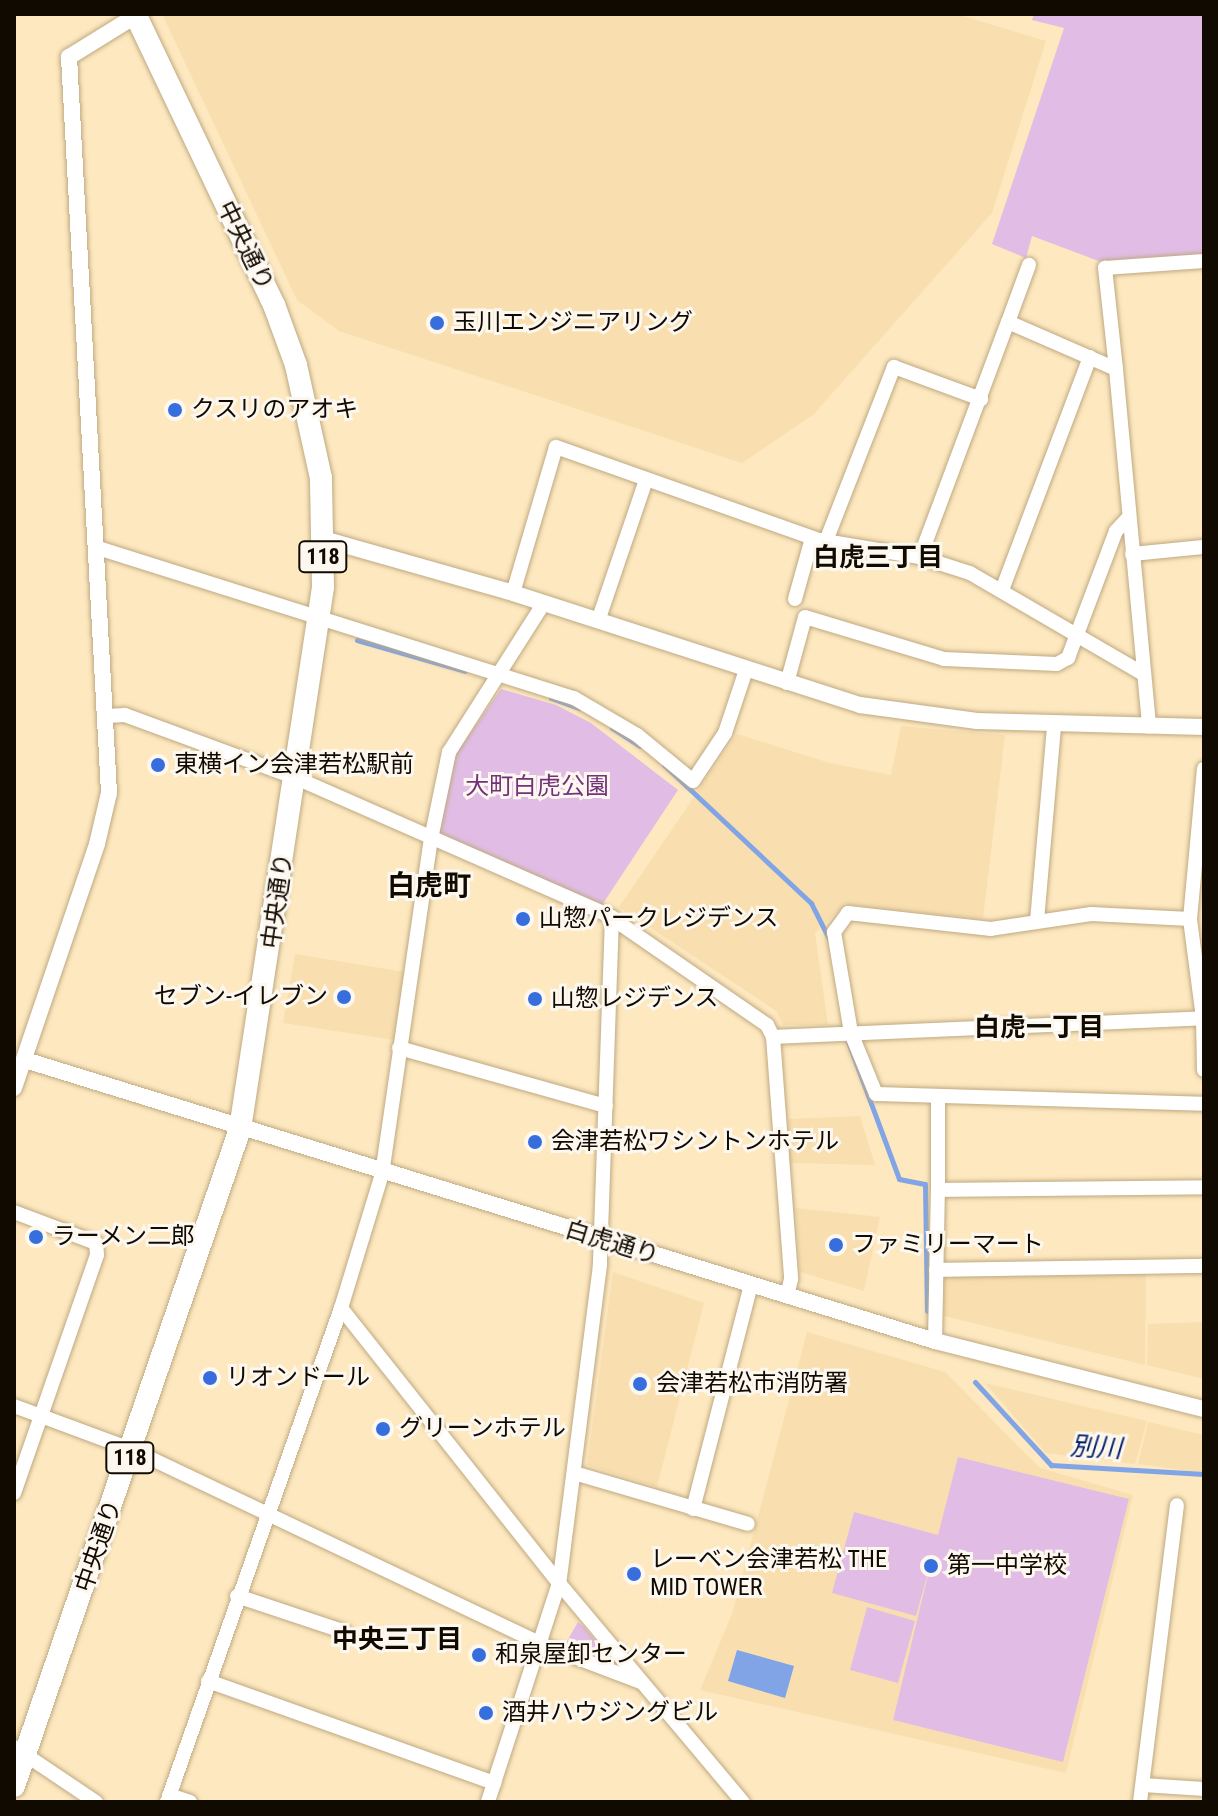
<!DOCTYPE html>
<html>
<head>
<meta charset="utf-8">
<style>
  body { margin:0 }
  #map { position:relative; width:1218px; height:1816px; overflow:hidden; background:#fee8bf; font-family:"Roboto Condensed","Noto Sans JP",sans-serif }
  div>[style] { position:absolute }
  .built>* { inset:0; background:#f9dfaf }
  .green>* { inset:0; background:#e1bde5 }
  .water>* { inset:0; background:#80a4e5 }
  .stream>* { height:5px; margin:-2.5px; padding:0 2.5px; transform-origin:2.5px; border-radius:2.5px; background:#80a4e5 }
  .roads { filter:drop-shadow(0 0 2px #bea982) drop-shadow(0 0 2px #bea982) }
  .minor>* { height:14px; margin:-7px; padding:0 7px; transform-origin:7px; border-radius:7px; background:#fff }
  .tertiary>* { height:16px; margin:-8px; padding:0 8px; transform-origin:8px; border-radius:8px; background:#fff }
  .trunk>* { height:22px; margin:-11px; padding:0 11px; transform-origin:11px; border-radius:11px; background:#fff }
  .dots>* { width:22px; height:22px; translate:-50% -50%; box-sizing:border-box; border:4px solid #fcf7ef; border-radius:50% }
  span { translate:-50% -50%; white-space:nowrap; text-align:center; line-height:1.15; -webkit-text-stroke:6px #fcf7ef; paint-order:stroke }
  .shield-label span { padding:2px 6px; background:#fcf7ef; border:2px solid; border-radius:6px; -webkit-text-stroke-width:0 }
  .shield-label { font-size:22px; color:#110a01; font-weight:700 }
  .street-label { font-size:24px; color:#110a01 }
  .poi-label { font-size:24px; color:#110a01 }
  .left { translate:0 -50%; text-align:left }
  .right { translate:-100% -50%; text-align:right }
  .park-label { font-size:24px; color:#72327b }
  .neighbourhood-label { font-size:26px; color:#110a01; font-weight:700 }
  .water-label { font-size:26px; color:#001f6a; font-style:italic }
  .quarter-label { font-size:28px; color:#110a01; font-weight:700 }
  .frame { position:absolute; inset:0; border:16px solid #110a01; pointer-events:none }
</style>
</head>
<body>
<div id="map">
  <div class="built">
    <i style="clip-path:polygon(162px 14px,957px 14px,1046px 41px,992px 213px,814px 414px,742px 463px,339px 331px,297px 300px)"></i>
    <i style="clip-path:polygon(901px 726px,1005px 735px,983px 919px,845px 904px,815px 933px,828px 1025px,783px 1025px,776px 1011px,619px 907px,737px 734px,830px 763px,891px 775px)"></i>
    <i style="clip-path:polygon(295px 954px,405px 972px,394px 1040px,283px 1023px)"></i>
    <i style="clip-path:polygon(860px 1116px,875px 1165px,790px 1163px,789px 1119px)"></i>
    <i style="clip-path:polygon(796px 1208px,880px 1217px,864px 1291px,800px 1272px)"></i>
    <i style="clip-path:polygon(613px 1272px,704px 1303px,657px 1487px,587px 1465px)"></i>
    <i style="clip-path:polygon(1146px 1274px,1145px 1365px,944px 1316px,944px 1275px)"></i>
    <i style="clip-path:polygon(1204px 1322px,1204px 1379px,1147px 1365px,1148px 1324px)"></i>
    <i style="clip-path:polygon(807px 1332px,945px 1372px,1040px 1468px,1133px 1495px,1066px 1773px,700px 1690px,732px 1614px)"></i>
    <i style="clip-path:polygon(985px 1383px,1147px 1421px,1135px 1464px,1046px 1453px)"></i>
    <i style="clip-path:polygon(1148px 1422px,1204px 1435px,1204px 1473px,1138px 1464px)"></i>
  </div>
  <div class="green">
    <i style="clip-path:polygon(1034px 14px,1204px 14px,1204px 256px,1104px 263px,1032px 236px,1026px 258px,992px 244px,1064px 28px,1032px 20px)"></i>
    <i style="clip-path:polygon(501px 689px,556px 705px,591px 723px,678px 790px,602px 905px,439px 833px,456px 754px)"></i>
    <i style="clip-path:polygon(958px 1457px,1129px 1499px,1063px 1762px,893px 1720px,932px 1558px,916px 1616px,832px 1593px,854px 1512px,938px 1535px)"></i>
    <i style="clip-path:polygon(867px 1607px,915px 1621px,898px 1683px,850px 1670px)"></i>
    <i style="clip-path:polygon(578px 1622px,584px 1627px,617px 1666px,564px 1646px)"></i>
  </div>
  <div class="water">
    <i style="clip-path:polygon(737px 1650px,794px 1666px,785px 1698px,728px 1681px)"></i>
  </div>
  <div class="stream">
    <i style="left:357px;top:640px;width:112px;rotate:16deg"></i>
    <i style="left:551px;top:698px;width:30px;rotate:20deg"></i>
    <i style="left:612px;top:728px;width:33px;rotate:33deg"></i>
    <i style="left:664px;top:765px;width:202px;rotate:43.2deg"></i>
    <i style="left:811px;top:903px;width:45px;rotate:63.4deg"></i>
    <i style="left:847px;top:1039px;width:149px;rotate:69.6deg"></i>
    <i style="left:899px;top:1179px;width:26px;rotate:11deg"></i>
    <i style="left:925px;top:1184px;width:127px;rotate:89.1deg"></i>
    <i style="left:975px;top:1382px;width:113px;rotate:47.5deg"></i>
    <i style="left:1051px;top:1465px;width:153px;rotate:3.4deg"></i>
  </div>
  <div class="roads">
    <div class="minor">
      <i style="left:1008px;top:322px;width:61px;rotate:-69.8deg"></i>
      <i style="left:1116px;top:369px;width:102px;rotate:-96.2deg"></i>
      <i style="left:1105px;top:268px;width:99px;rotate:-4deg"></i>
      <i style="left:826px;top:541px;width:187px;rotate:-68.7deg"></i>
      <i style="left:894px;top:367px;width:93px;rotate:20.2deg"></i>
      <i style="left:98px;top:548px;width:499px;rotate:17.5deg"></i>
      <i style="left:574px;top:698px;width:73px;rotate:30.4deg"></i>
      <i style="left:637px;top:735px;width:72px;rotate:39.4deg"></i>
      <i style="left:693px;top:781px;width:58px;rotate:-56.3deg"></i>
      <i style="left:725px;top:733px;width:66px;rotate:-71.6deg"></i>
      <i style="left:1132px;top:554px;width:72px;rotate:-5.6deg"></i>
      <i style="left:920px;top:557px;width:251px;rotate:-69.5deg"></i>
      <i style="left:1008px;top:322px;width:118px;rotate:23.5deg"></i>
      <i style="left:1116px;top:369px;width:359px;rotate:84.7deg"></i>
      <i style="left:1002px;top:590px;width:249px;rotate:-69.3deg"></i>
      <i style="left:513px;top:593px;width:152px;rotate:-73.6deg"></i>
      <i style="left:556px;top:447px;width:279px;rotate:19.5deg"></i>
      <i style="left:819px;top:540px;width:102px;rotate:9.6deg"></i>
      <i style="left:920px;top:557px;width:52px;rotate:17.7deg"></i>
      <i style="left:970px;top:573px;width:199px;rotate:30.2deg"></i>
      <i style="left:795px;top:599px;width:63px;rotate:-74.4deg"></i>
      <i style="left:598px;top:621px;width:149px;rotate:-71.2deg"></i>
      <i style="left:787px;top:683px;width:68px;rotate:-74.7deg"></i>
      <i style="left:805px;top:617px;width:145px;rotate:16.8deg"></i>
      <i style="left:944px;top:659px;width:113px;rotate:2.5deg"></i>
      <i style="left:1057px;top:664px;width:13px;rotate:-29deg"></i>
      <i style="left:1068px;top:658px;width:136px;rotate:-69.3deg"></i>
      <i style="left:1116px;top:531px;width:19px;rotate:-47deg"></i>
      <i style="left:107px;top:716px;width:18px;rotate:-3deg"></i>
      <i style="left:125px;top:715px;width:182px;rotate:20.2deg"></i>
      <i style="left:296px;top:778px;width:339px;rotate:23.7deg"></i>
      <i style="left:606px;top:914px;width:196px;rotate:34.6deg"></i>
      <i style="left:767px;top:1025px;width:13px;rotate:63deg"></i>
      <i style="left:773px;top:1037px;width:243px;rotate:85.7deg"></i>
      <i style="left:791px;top:1279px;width:17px;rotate:103deg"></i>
      <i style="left:612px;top:917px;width:348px;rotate:92deg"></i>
      <i style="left:600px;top:1265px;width:321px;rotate:97.3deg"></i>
      <i style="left:559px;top:1583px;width:286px;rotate:50deg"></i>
      <i style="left:1190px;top:919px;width:99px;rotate:-177.1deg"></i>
      <i style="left:1091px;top:914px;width:101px;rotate:171.5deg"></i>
      <i style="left:991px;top:929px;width:144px;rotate:-173.6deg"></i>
      <i style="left:848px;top:913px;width:24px;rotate:126deg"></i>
      <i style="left:834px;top:932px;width:102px;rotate:80.4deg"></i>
      <i style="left:851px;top:1033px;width:66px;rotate:67.7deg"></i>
      <i style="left:876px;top:1094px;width:328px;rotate:1.7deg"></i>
      <i style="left:1037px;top:921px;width:197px;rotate:-85deg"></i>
      <i style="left:1203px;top:1018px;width:100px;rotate:-97.5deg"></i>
      <i style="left:1190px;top:919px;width:151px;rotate:-84.7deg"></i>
      <i style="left:773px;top:1037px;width:430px;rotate:-2.5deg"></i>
      <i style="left:1203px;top:1018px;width:52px;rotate:88.9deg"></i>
      <i style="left:399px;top:1048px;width:215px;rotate:15.7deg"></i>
      <i style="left:938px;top:1097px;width:93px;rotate:90deg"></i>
      <i style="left:938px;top:1190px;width:266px;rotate:-0.6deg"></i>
      <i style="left:14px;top:1212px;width:88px;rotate:20.7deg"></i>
      <i style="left:96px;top:1243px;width:12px;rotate:85deg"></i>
      <i style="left:97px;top:1255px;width:252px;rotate:109.2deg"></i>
      <i style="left:936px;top:1270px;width:268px;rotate:-0.9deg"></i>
      <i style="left:341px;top:1308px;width:351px;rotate:51.6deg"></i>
      <i style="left:559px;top:1583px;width:230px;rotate:108deg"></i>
      <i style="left:935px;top:1341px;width:151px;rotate:-88.9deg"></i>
      <i style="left:14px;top:1406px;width:127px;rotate:20.3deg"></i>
      <i style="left:133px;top:1450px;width:454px;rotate:25.4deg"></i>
      <i style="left:543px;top:1645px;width:105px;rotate:20.7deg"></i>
      <i style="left:574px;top:1473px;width:181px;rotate:16.3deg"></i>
      <i style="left:693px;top:1509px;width:231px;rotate:-75.5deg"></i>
      <i style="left:237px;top:1596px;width:114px;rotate:18.4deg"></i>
      <i style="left:208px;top:1681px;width:304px;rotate:19.6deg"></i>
      <i style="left:14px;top:1747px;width:99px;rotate:33.9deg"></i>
      <i style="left:1143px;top:1785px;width:61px;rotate:3.8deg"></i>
      <i style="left:169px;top:1795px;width:22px;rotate:18deg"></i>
      <i style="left:167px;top:1802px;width:524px;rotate:-70.6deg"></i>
      <i style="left:341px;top:1308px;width:140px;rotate:-73deg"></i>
      <i style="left:382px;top:1174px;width:339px;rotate:-81.7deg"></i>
      <i style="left:431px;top:839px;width:89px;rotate:-78.3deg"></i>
      <i style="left:449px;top:752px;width:177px;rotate:-57.5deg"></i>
      <i style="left:1140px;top:1802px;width:299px;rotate:-82.9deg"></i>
    </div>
    <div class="tertiary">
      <i style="left:323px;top:539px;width:191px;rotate:15.8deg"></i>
      <i style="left:507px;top:591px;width:371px;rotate:17.9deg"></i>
      <i style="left:860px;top:705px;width:118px;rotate:7.8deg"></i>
      <i style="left:977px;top:721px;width:227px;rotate:1.5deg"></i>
      <i style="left:25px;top:1060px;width:952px;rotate:17.16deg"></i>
      <i style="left:935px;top:1341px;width:277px;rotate:14.2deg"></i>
      <i style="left:14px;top:1088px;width:258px;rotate:-71.2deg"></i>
      <i style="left:97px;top:844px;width:52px;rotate:-76.8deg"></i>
      <i style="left:109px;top:793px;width:737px;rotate:-93.11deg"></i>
      <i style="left:69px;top:57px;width:78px;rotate:-31.8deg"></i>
    </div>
    <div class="trunk">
      <i style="left:14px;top:1786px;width:695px;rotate:-71.02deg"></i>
      <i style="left:240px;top:1129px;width:548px;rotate:-81.29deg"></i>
      <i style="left:323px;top:587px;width:109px;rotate:-91.1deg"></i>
      <i style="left:321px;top:478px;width:116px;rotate:-102.5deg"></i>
      <i style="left:296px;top:365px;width:64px;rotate:-110.1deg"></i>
      <i style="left:274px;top:305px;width:322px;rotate:-115.5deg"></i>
    </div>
  </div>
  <div class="dots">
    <i style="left:437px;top:323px;background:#376edd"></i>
    <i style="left:175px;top:410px;background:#376edd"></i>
    <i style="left:158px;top:765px;background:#376edd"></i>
    <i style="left:523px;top:919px;background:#376edd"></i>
    <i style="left:344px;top:997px;background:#376edd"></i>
    <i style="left:535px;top:999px;background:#376edd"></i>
    <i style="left:535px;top:1142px;background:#376edd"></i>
    <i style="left:36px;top:1237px;background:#376edd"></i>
    <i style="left:836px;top:1245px;background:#376edd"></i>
    <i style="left:210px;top:1378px;background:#376edd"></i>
    <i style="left:640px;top:1384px;background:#376edd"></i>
    <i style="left:383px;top:1429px;background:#376edd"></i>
    <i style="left:931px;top:1566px;background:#376edd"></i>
    <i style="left:634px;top:1574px;background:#376edd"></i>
    <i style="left:479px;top:1655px;background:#376edd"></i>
    <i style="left:486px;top:1713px;background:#376edd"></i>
  </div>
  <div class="shield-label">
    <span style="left:323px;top:557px">118</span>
    <span style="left:130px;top:1458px">118</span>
  </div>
  <div class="street-label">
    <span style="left:245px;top:246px;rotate:64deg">中央通り</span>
    <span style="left:278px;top:901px;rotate:-82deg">中央通り</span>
    <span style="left:612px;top:1243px;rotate:17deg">白虎通り</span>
    <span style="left:99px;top:1546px;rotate:-71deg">中央通り</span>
  </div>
  <div class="poi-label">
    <span class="left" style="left:453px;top:323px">玉川エンジニアリング</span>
    <span class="left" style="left:191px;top:410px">クスリのアオキ</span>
    <span class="left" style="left:174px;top:765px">東横イン会津若松駅前</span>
    <span class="left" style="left:539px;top:919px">山惣パークレジデンス</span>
    <span class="right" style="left:328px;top:997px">セブン-イレブン</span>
    <span class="left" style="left:551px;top:999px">山惣レジデンス</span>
    <span class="left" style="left:551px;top:1142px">会津若松ワシントンホテル</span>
    <span class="left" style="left:52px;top:1237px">ラーメン二郎</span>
    <span class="left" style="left:852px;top:1245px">ファミリーマート</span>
    <span class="left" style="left:226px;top:1378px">リオンドール</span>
    <span class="left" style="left:656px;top:1384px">会津若松市消防署</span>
    <span class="left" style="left:399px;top:1429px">グリーンホテル</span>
    <span class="left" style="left:650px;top:1574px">レーベン会津若松 THE<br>MID TOWER</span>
    <span class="left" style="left:947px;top:1566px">第一中学校</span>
    <span class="left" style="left:495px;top:1655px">和泉屋卸センター</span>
    <span class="left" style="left:502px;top:1713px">酒井ハウジングビル</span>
  </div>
  <div class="park-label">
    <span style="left:537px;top:787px">大町白虎公園</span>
  </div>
  <div class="neighbourhood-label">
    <span style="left:878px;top:558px">白虎三丁目</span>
    <span style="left:1039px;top:1028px">白虎一丁目</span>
    <span style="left:397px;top:1640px">中央三丁目</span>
  </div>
  <div class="water-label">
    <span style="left:1096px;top:1448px;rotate:3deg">別川</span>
  </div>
  <div class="quarter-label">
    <span style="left:429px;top:886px">白虎町</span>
  </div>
  <div class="frame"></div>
</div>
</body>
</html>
